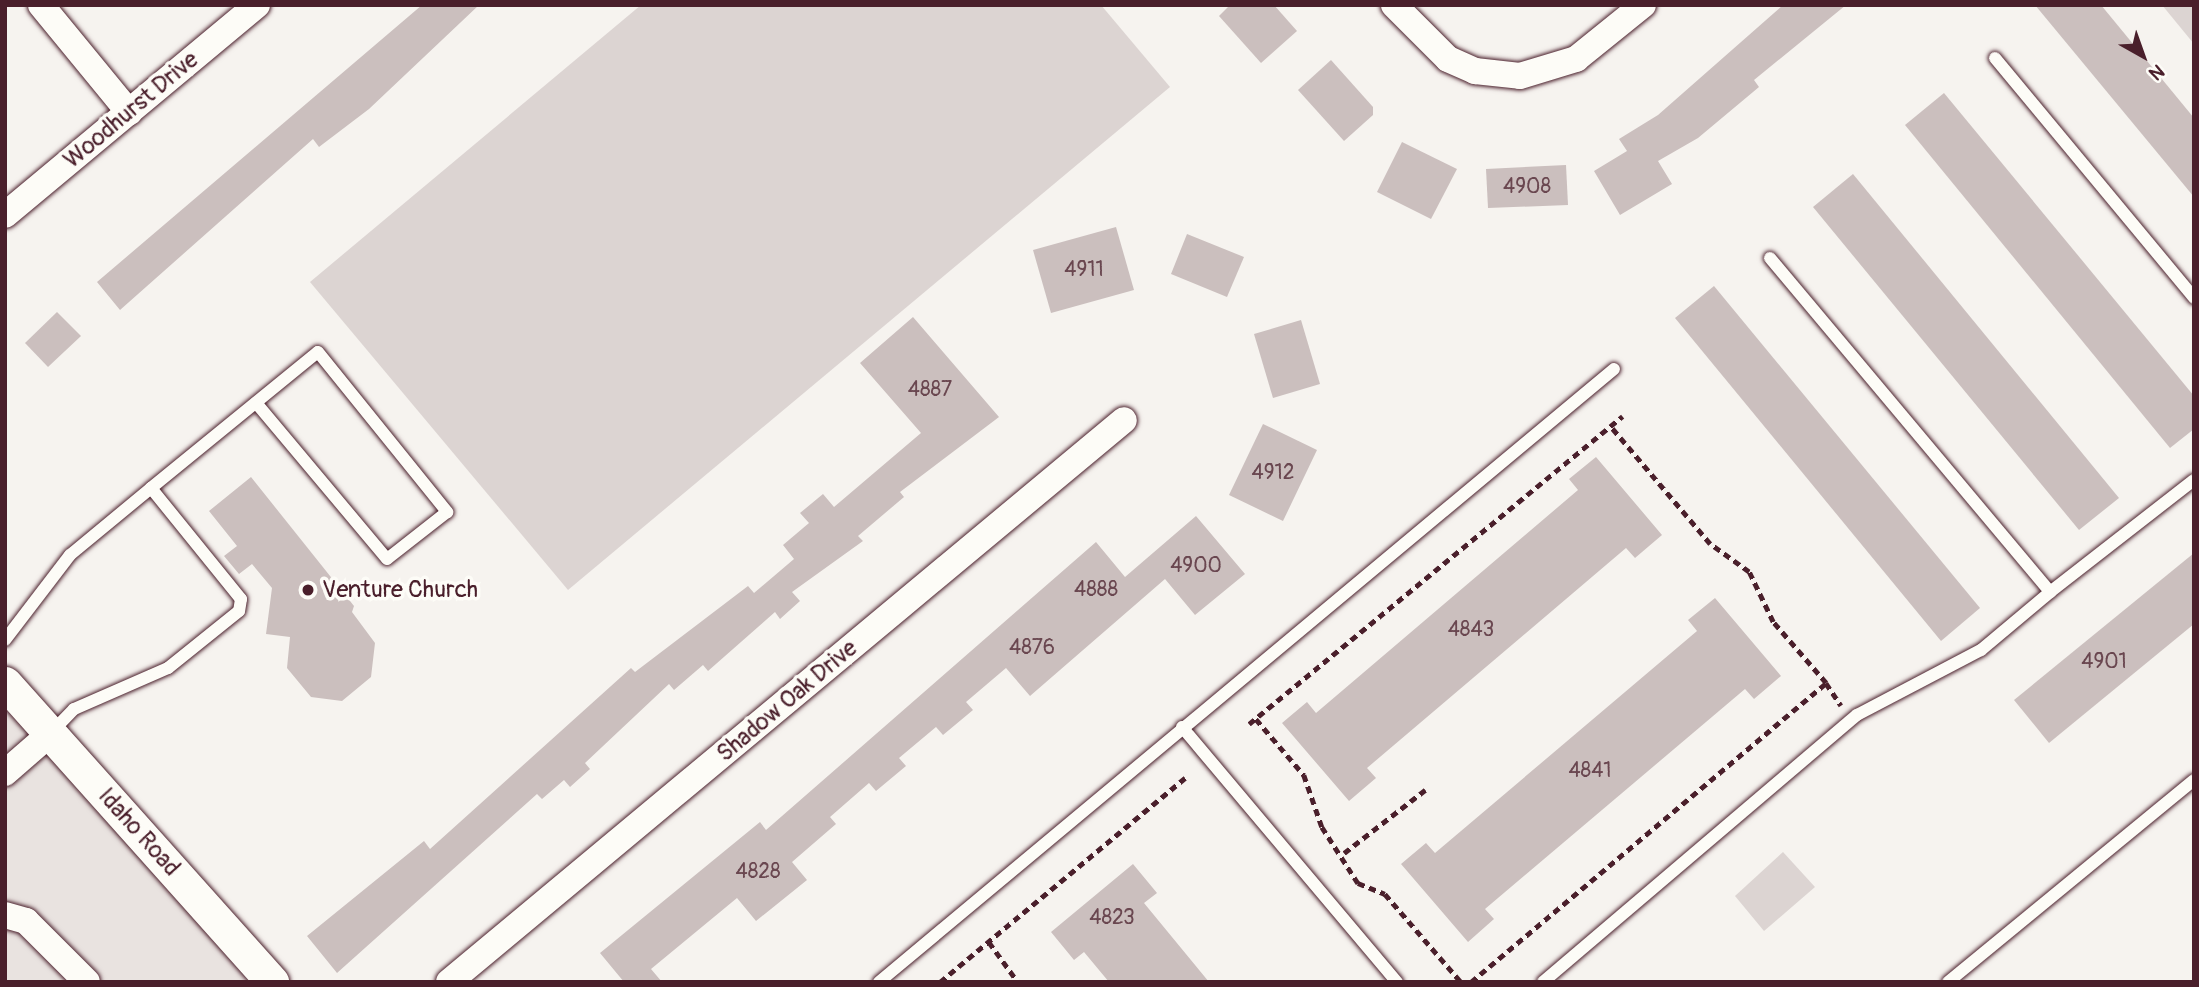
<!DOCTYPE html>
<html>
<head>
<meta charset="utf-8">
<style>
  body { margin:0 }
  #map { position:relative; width:2199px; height:987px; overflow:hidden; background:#f6f3ef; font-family:Pangolin,sans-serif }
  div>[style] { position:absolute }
  .built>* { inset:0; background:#e9e3e0 }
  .green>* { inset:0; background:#dcd4d2 }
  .building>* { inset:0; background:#cbbfbe }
  .path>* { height:4.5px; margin-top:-2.25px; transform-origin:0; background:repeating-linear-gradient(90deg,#4a1f2b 0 7px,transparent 0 12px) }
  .roads { filter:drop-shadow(0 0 2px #4a1f2b) drop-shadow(0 0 2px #4a1f2b) }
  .service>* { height:12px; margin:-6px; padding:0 6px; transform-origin:6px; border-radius:6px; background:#fdfcf7 }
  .minor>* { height:26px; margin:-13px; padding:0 13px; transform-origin:13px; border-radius:13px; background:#fdfcf7 }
  .tertiary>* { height:33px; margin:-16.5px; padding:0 16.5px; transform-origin:16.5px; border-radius:16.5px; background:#fdfcf7 }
  .dots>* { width:19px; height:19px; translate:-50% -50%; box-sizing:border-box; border:4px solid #fdfcf7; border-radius:50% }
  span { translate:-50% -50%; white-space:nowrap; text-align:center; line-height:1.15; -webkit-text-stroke:7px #fdfcf7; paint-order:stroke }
  .number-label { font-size:21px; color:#6a4750 }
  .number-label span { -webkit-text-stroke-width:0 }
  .street-label { font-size:24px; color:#4a1f2b }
  .poi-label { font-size:24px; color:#4a1f2b }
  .left { translate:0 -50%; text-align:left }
  .frame { position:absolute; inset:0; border:7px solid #4a1f2b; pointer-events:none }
  .north { position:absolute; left:2108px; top:21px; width:70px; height:70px; -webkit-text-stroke:5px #fdfcf7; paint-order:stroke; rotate:140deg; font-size:19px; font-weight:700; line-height:28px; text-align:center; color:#4a1f2b }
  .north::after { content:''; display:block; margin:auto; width:24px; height:32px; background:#4a1f2b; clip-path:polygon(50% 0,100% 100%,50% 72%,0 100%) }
</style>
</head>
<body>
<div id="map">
  <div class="built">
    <i style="clip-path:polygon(5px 683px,273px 982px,5px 982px)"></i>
  </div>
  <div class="green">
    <i style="clip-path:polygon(641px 5px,1101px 5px,1170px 87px,568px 590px,310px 282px)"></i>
    <i style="clip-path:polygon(2162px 5px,2194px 5px,2194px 44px)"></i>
    <i style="clip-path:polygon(1783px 852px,1815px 887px,1764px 931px,1735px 896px)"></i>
  </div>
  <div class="building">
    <i style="clip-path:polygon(422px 5px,479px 5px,369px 109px,319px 147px,313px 139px,120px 310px,97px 282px)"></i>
    <i style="clip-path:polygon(1230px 5px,1274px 5px,1297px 31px,1261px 63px,1219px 16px)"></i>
    <i style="clip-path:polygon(1783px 5px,1846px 5px,1754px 80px,1759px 87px,1698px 138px,1658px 161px,1672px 184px,1620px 215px,1594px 171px,1627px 151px,1619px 139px,1658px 115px)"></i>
    <i style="clip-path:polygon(2035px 5px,2101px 5px,2194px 118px,2194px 197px)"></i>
    <i style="clip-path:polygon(1331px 60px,1373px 107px,1373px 115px,1344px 141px,1298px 90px)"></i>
    <i style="clip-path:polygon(1944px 93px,2194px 396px,2194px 429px,2170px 448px,1905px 125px)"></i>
    <i style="clip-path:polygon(1402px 142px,1457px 169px,1431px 219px,1377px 192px)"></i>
    <i style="clip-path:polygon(1566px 165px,1568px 205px,1488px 208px,1486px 169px)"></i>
    <i style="clip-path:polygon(1853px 174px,2119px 498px,2079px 530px,1813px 207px)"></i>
    <i style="clip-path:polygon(1116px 227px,1134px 290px,1051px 313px,1033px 250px)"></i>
    <i style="clip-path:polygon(1187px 234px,1244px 257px,1227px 297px,1171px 274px)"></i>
    <i style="clip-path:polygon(1714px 286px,1980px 608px,1941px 641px,1675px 318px)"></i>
    <i style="clip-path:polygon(57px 312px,81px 336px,48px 367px,25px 343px)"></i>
    <i style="clip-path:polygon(913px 317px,999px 417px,900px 492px,904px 497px,858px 536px,863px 541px,792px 592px,800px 601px,780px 619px,775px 612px,708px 671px,703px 665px,674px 690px,669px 684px,585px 763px,590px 769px,570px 787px,564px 780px,542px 799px,537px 794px,337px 973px,307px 936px,424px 841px,430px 849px,631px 668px,635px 672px,748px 586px,754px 593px,794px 559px,783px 545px,809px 523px,800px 513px,823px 494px,834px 507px,921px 433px,860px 363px)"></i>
    <i style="clip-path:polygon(1301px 320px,1320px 384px,1273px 398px,1254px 334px)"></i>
    <i style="clip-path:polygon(1263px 424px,1317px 450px,1283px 521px,1229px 495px)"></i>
    <i style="clip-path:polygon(1596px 457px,1662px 535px,1635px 558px,1626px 548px,1367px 768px,1376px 778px,1349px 801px,1282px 723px,1307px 702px,1316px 713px,1578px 490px,1569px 479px)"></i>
    <i style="clip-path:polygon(251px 477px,354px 606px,352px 612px,375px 643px,371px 677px,342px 701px,311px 697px,287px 668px,290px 637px,266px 634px,272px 588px,252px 564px,239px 574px,224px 556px,237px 546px,209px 511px)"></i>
    <i style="clip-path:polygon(1196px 516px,1245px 574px,1195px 615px,1165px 579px,1030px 696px,1006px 668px,966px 702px,973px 710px,943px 735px,936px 727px,899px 758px,906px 766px,876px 791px,869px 783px,830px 817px,836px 824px,792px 862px,807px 880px,756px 921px,737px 898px,651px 969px,662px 982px,624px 982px,600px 953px,760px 822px,766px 830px,1096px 542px,1125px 577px)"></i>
    <i style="clip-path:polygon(2194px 553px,2194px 624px,2049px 743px,2014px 700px)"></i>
    <i style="clip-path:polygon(1715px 598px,1781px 676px,1754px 699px,1745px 689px,1485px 909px,1494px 919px,1468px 942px,1401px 864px,1426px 843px,1435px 853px,1697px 631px,1688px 620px)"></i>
    <i style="clip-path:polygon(1133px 864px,1157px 893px,1144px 903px,1209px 982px,1109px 982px,1084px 952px,1074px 960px,1051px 932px)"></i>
  </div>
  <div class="path">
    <i style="left:1826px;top:683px;width:27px;rotate:56deg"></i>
    <i style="left:1256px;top:719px;width:74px;rotate:49.4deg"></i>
    <i style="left:1304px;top:775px;width:55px;rotate:70.9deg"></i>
    <i style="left:1322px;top:827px;width:67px;rotate:57.3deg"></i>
    <i style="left:1358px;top:883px;width:29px;rotate:22deg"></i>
    <i style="left:1385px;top:894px;width:116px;rotate:49.2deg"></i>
    <i style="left:1249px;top:724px;width:484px;rotate:-39.5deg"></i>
    <i style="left:1344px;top:853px;width:103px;rotate:-37.9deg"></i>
    <i style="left:989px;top:942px;width:49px;rotate:54.1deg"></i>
    <i style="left:940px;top:982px;width:319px;rotate:-39.8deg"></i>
    <i style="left:1471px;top:982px;width:464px;rotate:-40.1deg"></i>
    <i style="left:1826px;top:683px;width:81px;rotate:-131deg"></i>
    <i style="left:1773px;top:622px;width:55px;rotate:-115.6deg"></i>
    <i style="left:1749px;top:572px;width:48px;rotate:-144.3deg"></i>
    <i style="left:1710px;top:544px;width:155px;rotate:-130.3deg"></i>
  </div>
  <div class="roads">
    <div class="service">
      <i style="left:1995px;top:58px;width:312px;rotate:50.3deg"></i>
      <i style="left:1770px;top:258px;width:436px;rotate:50deg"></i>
      <i style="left:2050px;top:592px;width:182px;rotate:-37.9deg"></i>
      <i style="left:151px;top:488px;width:215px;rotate:-39.2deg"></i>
      <i style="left:318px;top:352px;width:206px;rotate:51.1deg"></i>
      <i style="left:447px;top:512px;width:76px;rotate:141.9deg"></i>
      <i style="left:387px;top:559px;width:204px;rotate:-130deg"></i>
      <i style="left:5px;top:640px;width:107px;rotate:-52.6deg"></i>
      <i style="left:70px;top:555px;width:105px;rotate:-39.6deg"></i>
      <i style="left:151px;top:488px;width:143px;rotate:51deg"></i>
      <i style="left:241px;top:599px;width:12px;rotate:99deg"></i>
      <i style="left:239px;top:611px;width:91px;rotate:141.2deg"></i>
      <i style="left:168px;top:668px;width:103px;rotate:156.4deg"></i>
      <i style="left:74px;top:709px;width:32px;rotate:134deg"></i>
      <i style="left:1182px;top:727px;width:334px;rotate:49.9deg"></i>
      <i style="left:879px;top:982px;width:957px;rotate:-39.83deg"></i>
      <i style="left:1543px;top:982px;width:412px;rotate:-40.4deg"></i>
      <i style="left:1857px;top:715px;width:140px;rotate:-27.7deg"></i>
      <i style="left:1981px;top:650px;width:90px;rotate:-40deg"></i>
      <i style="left:1948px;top:982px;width:318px;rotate:-39.4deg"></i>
    </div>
    <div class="minor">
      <i style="left:41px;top:5px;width:139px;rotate:50.6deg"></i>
      <i style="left:1394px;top:5px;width:76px;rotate:45deg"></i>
      <i style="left:1448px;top:59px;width:30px;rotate:24deg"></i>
      <i style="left:1475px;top:71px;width:45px;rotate:6.3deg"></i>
      <i style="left:1520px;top:76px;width:59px;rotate:-16.9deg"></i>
      <i style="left:1576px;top:59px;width:86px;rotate:-38.9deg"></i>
      <i style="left:5px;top:215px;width:328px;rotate:-39.8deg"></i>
      <i style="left:5px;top:773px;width:62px;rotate:-41.1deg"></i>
      <i style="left:5px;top:915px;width:22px;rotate:16deg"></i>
      <i style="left:26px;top:921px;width:86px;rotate:45deg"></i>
      <i style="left:449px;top:982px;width:878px;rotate:-39.78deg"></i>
    </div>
    <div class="tertiary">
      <i style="left:5px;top:683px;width:401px;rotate:48.2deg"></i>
    </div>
  </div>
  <div class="dots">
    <i style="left:308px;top:590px;background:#4a1f2b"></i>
  </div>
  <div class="number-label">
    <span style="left:1527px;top:187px">4908</span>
    <span style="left:1084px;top:270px">4911</span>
    <span style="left:930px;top:390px">4887</span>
    <span style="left:1273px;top:473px">4912</span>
    <span style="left:1196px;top:566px">4900</span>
    <span style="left:1096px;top:590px">4888</span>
    <span style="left:1471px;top:630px">4843</span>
    <span style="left:1032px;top:648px">4876</span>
    <span style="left:2104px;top:662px">4901</span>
    <span style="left:1590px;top:771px">4841</span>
    <span style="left:758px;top:872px">4828</span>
    <span style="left:1112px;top:918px">4823</span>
  </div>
  <div class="street-label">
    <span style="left:131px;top:110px;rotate:-40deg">Woodhurst Drive</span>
    <span style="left:787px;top:701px;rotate:-40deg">Shadow Oak Drive</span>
    <span style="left:139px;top:832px;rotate:48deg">Idaho Road</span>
  </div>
  <div class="poi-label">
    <span class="left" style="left:322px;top:590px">Venture Church</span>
  </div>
  <div class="frame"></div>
  <div class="north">N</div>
</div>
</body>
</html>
